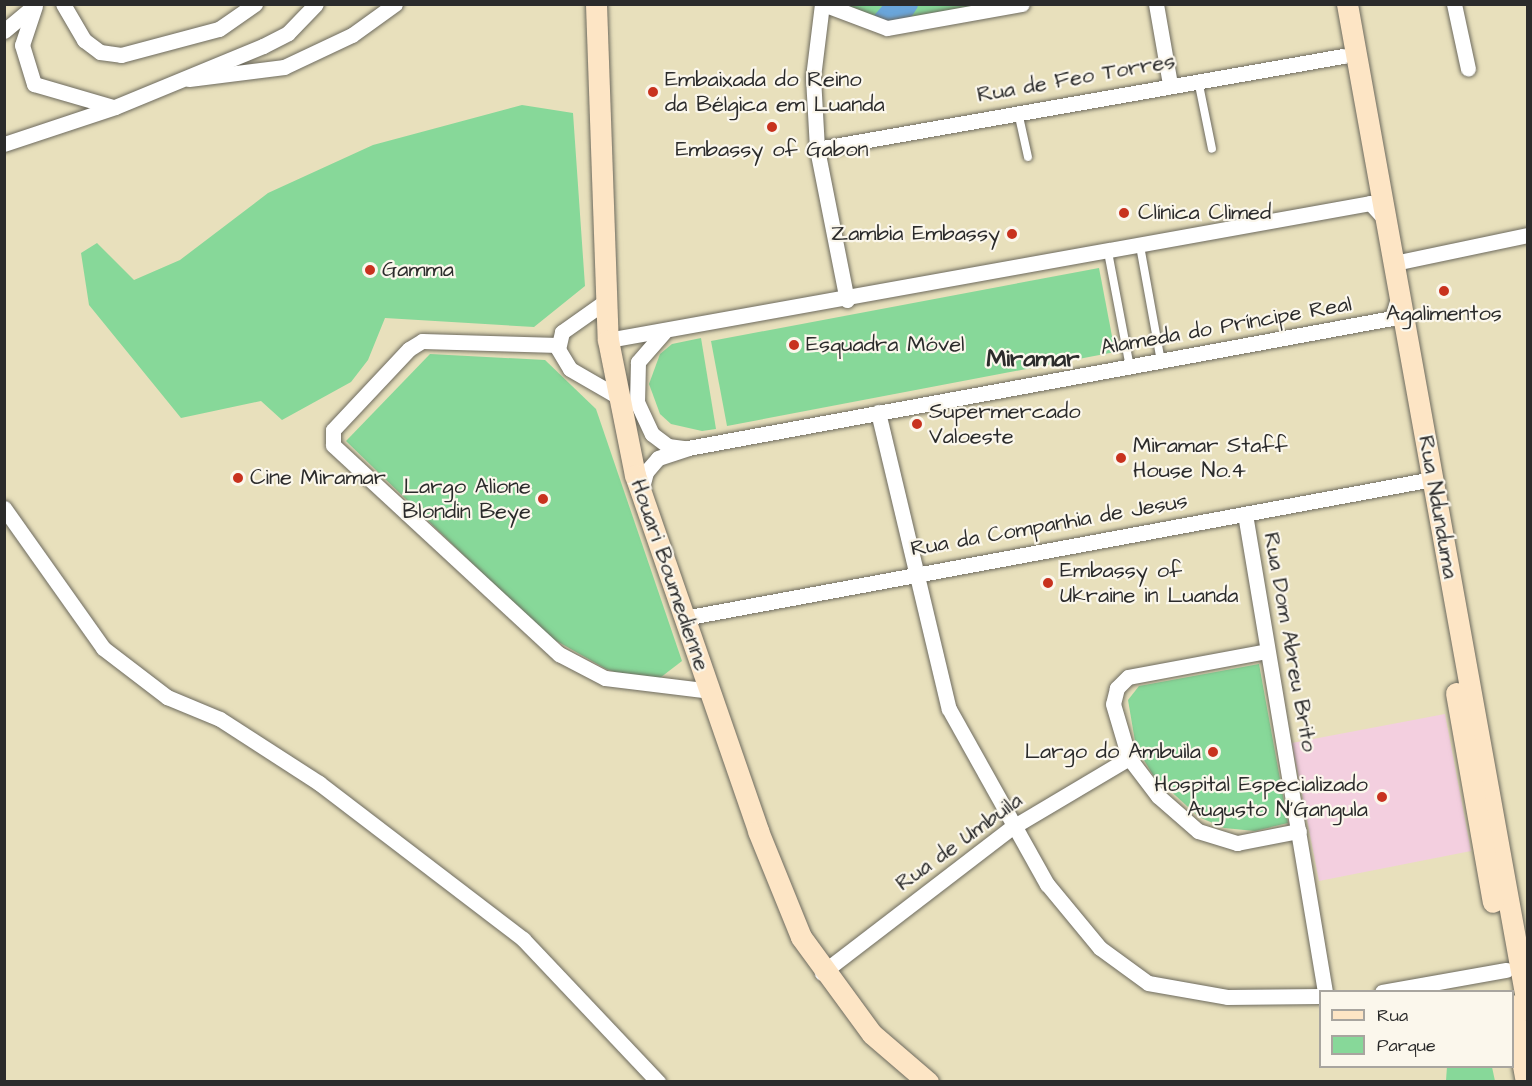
<!DOCTYPE html>
<html>
<head>
<meta charset="utf-8">
<style>
  body { margin:0 }
  #map { position:relative; width:1532px; height:1086px; overflow:hidden; background:#e8e0bc; font-family:"Architects Daughter",sans-serif }
  div>[style] { position:absolute }
  .built>* { inset:0; background:#f3cfdf }
  .green>* { inset:0; background:#87d899 }
  .water>* { inset:0; background:#6aa6db }
  .canal>* { height:15px; margin:-7.5px; padding:0 7.5px; transform-origin:7.5px; border-radius:7.5px; background:#6aa6db }
  .roads { filter:drop-shadow(0 0 2px #6d6a5e) drop-shadow(0 0 2px #6d6a5e) }
  .lane>* { height:8px; margin:-4px; padding:0 4px; transform-origin:4px; border-radius:4px; background:#fff }
  .street>* { height:15px; margin:-7.5px; padding:0 7.5px; transform-origin:7.5px; border-radius:7.5px; background:#fff }
  .secondary>* { height:21px; margin:-10.5px; padding:0 10.5px; transform-origin:10.5px; border-radius:10.5px; background:#fde5c5 }
  .dots>* { width:16px; height:16px; translate:-50% -50%; box-sizing:border-box; border:3px solid #fbf7ec; border-radius:50% }
  span { translate:-50% -50%; white-space:nowrap; text-align:center; line-height:1.15; -webkit-text-stroke:4.5px #fbf7ec; paint-order:stroke }
  .street-label { font-size:22px; color:#2b2b2b }
  .poi-label { font-size:22px; color:#2b2b2b }
  .left { translate:0 -50%; text-align:left }
  .right { translate:-100% -50%; text-align:right }
  .neighbourhood-label { font-size:24px; color:#2b2b2b; font-weight:700 }
  .frame { position:absolute; inset:0; border:6px solid #2b2b2b; pointer-events:none }
  .legend { position:absolute; left:1319px; top:990px; width:195px; height:78px; box-sizing:border-box; background:#fbf7ec; border:2px solid #a8a59f; margin:0; padding:8px 10px; list-style:none; font-size:18px; color:#2b2b2b }
  .legend li { display:flex; align-items:center; gap:12px; height:30px }
  .legend b { width:30px; border:2px solid #a8a59f }
</style>
</head>
<body>
<div id="map">
  <div class="built">
    <i style="clip-path:polygon(1445px 714px,1471px 851px,1319px 881px,1292px 743px)"></i>
  </div>
  <div class="green">
    <i style="clip-path:polygon(838px 4px,992px 5px,880px 24px)"></i>
    <i style="clip-path:polygon(522px 105px,573px 113px,585px 286px,534px 327px,385px 318px,368px 360px,351px 382px,282px 420px,261px 401px,181px 418px,89px 305px,81px 253px,97px 243px,134px 280px,180px 260px,268px 193px,373px 145px)"></i>
    <i style="clip-path:polygon(1099px 268px,1115px 352px,727px 426px,711px 341px)"></i>
    <i style="clip-path:polygon(701px 338px,716px 429px,702px 431px,671px 424px,660px 414px,649px 384px,660px 354px,672px 344px)"></i>
    <i style="clip-path:polygon(430px 354px,545px 360px,596px 409px,682px 661px,652px 684px,606px 669px,546px 635px,346px 441px)"></i>
    <i style="clip-path:polygon(1259px 664px,1288px 823px,1255px 831px,1224px 828px,1199px 817px,1153px 775px,1136px 747px,1128px 700px,1139px 686px)"></i>
    <i style="clip-path:polygon(1447px 1066px,1492px 1067px,1495px 1081px,1446px 1081px)"></i>
  </div>
  <div class="water">
    <i style="clip-path:polygon(893px 5px,910px 5px,899px 21px,881px 18px)"></i>
  </div>
  <div class="canal">
    <i style="left:893px;top:4px;width:18px;rotate:131deg"></i>
    <i style="left:881px;top:18px;width:18px;rotate:9deg"></i>
    <i style="left:899px;top:21px;width:20px;rotate:-57deg"></i>
  </div>
  <div class="roads">
    <div class="lane">
      <i style="left:1198px;top:80px;width:70px;rotate:78.5deg"></i>
      <i style="left:1018px;top:112px;width:46px;rotate:77.5deg"></i>
      <i style="left:1140px;top:246px;width:117px;rotate:79.7deg"></i>
      <i style="left:1108px;top:252px;width:117px;rotate:79.2deg"></i>
    </div>
    <div class="street">
      <i style="left:63px;top:4px;width:42px;rotate:59.7deg"></i>
      <i style="left:84px;top:40px;width:20px;rotate:37deg"></i>
      <i style="left:100px;top:52px;width:21px;rotate:8deg"></i>
      <i style="left:121px;top:55px;width:101px;rotate:-14.9deg"></i>
      <i style="left:219px;top:29px;width:44px;rotate:-34.8deg"></i>
      <i style="left:822px;top:4px;width:74px;rotate:97deg"></i>
      <i style="left:813px;top:77px;width:72px;rotate:86.8deg"></i>
      <i style="left:817px;top:149px;width:154px;rotate:78.8deg"></i>
      <i style="left:823px;top:4px;width:68px;rotate:20.6deg"></i>
      <i style="left:887px;top:28px;width:137px;rotate:-10.1deg"></i>
      <i style="left:1156px;top:4px;width:81px;rotate:80.1deg"></i>
      <i style="left:1454px;top:4px;width:66px;rotate:77.8deg"></i>
      <i style="left:35px;top:6px;width:41px;rotate:108.4deg"></i>
      <i style="left:22px;top:45px;width:41px;rotate:72.9deg"></i>
      <i style="left:34px;top:84px;width:82px;rotate:16.2deg"></i>
      <i style="left:4px;top:31px;width:39px;rotate:-40deg"></i>
      <i style="left:189px;top:79px;width:96px;rotate:-7.2deg"></i>
      <i style="left:284px;top:67px;width:75px;rotate:-25.2deg"></i>
      <i style="left:352px;top:35px;width:53px;rotate:-35.8deg"></i>
      <i style="left:4px;top:144px;width:117px;rotate:-18.4deg"></i>
      <i style="left:115px;top:107px;width:160px;rotate:-22.4deg"></i>
      <i style="left:263px;top:46px;width:28px;rotate:-27deg"></i>
      <i style="left:288px;top:33px;width:40px;rotate:-46deg"></i>
      <i style="left:817px;top:149px;width:534px;rotate:-10.03deg"></i>
      <i style="left:1394px;top:263px;width:137px;rotate:-11.8deg"></i>
      <i style="left:606px;top:301px;width:54px;rotate:144.8deg"></i>
      <i style="left:562px;top:332px;width:17px;rotate:103deg"></i>
      <i style="left:558px;top:349px;width:23px;rotate:59deg"></i>
      <i style="left:570px;top:369px;width:52px;rotate:30deg"></i>
      <i style="left:664px;top:332px;width:40px;rotate:131deg"></i>
      <i style="left:638px;top:362px;width:40px;rotate:91.4deg"></i>
      <i style="left:637px;top:402px;width:35px;rotate:65deg"></i>
      <i style="left:652px;top:434px;width:20px;rotate:37deg"></i>
      <i style="left:668px;top:446px;width:17px;rotate:7deg"></i>
      <i style="left:608px;top:340px;width:774px;rotate:-10.19deg"></i>
      <i style="left:1370px;top:203px;width:25px;rotate:47deg"></i>
      <i style="left:558px;top:345px;width:136px;rotate:-178.3deg"></i>
      <i style="left:422px;top:341px;width:15px;rotate:148deg"></i>
      <i style="left:409px;top:349px;width:111px;rotate:133.2deg"></i>
      <i style="left:333px;top:430px;width:15px;rotate:90deg"></i>
      <i style="left:333px;top:445px;width:308px;rotate:42.8deg"></i>
      <i style="left:559px;top:654px;width:52px;rotate:27.6deg"></i>
      <i style="left:605px;top:678px;width:107px;rotate:7deg"></i>
      <i style="left:878px;top:412px;width:305px;rotate:76.6deg"></i>
      <i style="left:949px;top:709px;width:201px;rotate:60.8deg"></i>
      <i style="left:1047px;top:884px;width:83px;rotate:50.4deg"></i>
      <i style="left:1100px;top:948px;width:59px;rotate:36.1deg"></i>
      <i style="left:1148px;top:983px;width:80px;rotate:10deg"></i>
      <i style="left:1227px;top:997px;width:93px;rotate:-0.6deg"></i>
      <i style="left:641px;top:491px;width:20px;rotate:-75deg"></i>
      <i style="left:646px;top:472px;width:18px;rotate:-49deg"></i>
      <i style="left:658px;top:458px;width:32px;rotate:-18deg"></i>
      <i style="left:688px;top:448px;width:716px;rotate:-10.46deg"></i>
      <i style="left:1392px;top:318px;width:21px;rotate:-73deg"></i>
      <i style="left:4px;top:508px;width:171px;rotate:54.7deg"></i>
      <i style="left:103px;top:648px;width:81px;rotate:37.4deg"></i>
      <i style="left:167px;top:697px;width:57px;rotate:22.5deg"></i>
      <i style="left:220px;top:719px;width:118px;rotate:32.9deg"></i>
      <i style="left:319px;top:783px;width:257px;rotate:37.4deg"></i>
      <i style="left:523px;top:939px;width:197px;rotate:46.6deg"></i>
      <i style="left:1245px;top:514px;width:485px;rotate:80.5deg"></i>
      <i style="left:684px;top:618px;width:751px;rotate:-10.52deg"></i>
      <i style="left:1267px;top:651px;width:141px;rotate:169.4deg"></i>
      <i style="left:1128px;top:677px;width:16px;rotate:135deg"></i>
      <i style="left:1117px;top:688px;width:16px;rotate:104deg"></i>
      <i style="left:1113px;top:704px;width:56px;rotate:73.5deg"></i>
      <i style="left:1129px;top:758px;width:48px;rotate:52.7deg"></i>
      <i style="left:1158px;top:796px;width:53px;rotate:41.2deg"></i>
      <i style="left:1198px;top:831px;width:41px;rotate:17.1deg"></i>
      <i style="left:1237px;top:843px;width:63px;rotate:-11deg"></i>
      <i style="left:822px;top:973px;width:238px;rotate:-37.5deg"></i>
      <i style="left:1011px;top:828px;width:137px;rotate:-30.7deg"></i>
      <i style="left:1382px;top:992px;width:126px;rotate:-10.1deg"></i>
    </div>
    <div class="secondary">
      <i style="left:596px;top:4px;width:336px;rotate:88deg"></i>
      <i style="left:608px;top:340px;width:138px;rotate:78.7deg"></i>
      <i style="left:635px;top:475px;width:377px;rotate:70.9deg"></i>
      <i style="left:758px;top:831px;width:114px;rotate:67.9deg"></i>
      <i style="left:801px;top:937px;width:120px;rotate:53.8deg"></i>
      <i style="left:872px;top:1034px;width:74px;rotate:40.6deg"></i>
      <i style="left:1347px;top:4px;width:1022px;rotate:79.8deg"></i>
      <i style="left:1456px;top:693px;width:212px;rotate:80deg"></i>
      <i style="left:1512px;top:1005px;width:78px;rotate:79.7deg"></i>
    </div>
  </div>
  <div class="dots">
    <i style="left:653px;top:92px;background:#c8321e"></i>
    <i style="left:772px;top:127px;background:#c8321e"></i>
    <i style="left:1124px;top:213px;background:#c8321e"></i>
    <i style="left:1012px;top:234px;background:#c8321e"></i>
    <i style="left:370px;top:270px;background:#c8321e"></i>
    <i style="left:1444px;top:291px;background:#c8321e"></i>
    <i style="left:794px;top:345px;background:#c8321e"></i>
    <i style="left:917px;top:424px;background:#c8321e"></i>
    <i style="left:1121px;top:458px;background:#c8321e"></i>
    <i style="left:238px;top:478px;background:#c8321e"></i>
    <i style="left:543px;top:499px;background:#c8321e"></i>
    <i style="left:1048px;top:583px;background:#c8321e"></i>
    <i style="left:1213px;top:752px;background:#c8321e"></i>
    <i style="left:1382px;top:797px;background:#c8321e"></i>
  </div>
  <div class="street-label">
    <span style="left:1076px;top:78px;rotate:-10deg">Rua de Feo Torres</span>
    <span style="left:1226px;top:326px;rotate:-10deg">Alameda do Príncipe Real</span>
    <span style="left:1438px;top:507px;rotate:80deg">Rua Ndunduma</span>
    <span style="left:1049px;top:525px;rotate:-10deg">Rua da Companhia de Jesus</span>
    <span style="left:670px;top:575px;rotate:71deg">Houari Boumedienne</span>
    <span style="left:1290px;top:642px;rotate:80deg">Rua Dom Abreu Brito</span>
    <span style="left:959px;top:842px;rotate:-36deg">Rua de Umbuila</span>
  </div>
  <div class="poi-label">
    <span class="left" style="left:665px;top:92px">Embaixada do Reino<br>da Bélgica em Luanda</span>
    <span style="left:772px;top:150px">Embassy of Gabon</span>
    <span class="left" style="left:1138px;top:213px">Clínica Climed</span>
    <span class="right" style="left:1000px;top:234px">Zambia Embassy</span>
    <span class="left" style="left:382px;top:270px">Gamma</span>
    <span style="left:1444px;top:314px">Agalimentos</span>
    <span class="left" style="left:806px;top:345px">Esquadra Móvel</span>
    <span class="left" style="left:929px;top:424px">Supermercado<br>Valoeste</span>
    <span class="left" style="left:1133px;top:458px">Miramar Staff<br>House No.4</span>
    <span class="left" style="left:250px;top:478px">Cine Miramar</span>
    <span class="right" style="left:531px;top:499px">Largo Alione<br>Blondin Beye</span>
    <span class="left" style="left:1060px;top:583px">Embassy of<br>Ukraine in Luanda</span>
    <span class="right" style="left:1201px;top:752px">Largo do Ambuila</span>
    <span class="right" style="left:1368px;top:797px">Hospital Especializado<br>Augusto N’Gangula</span>
  </div>
  <div class="neighbourhood-label">
    <span style="left:1033px;top:360px">Miramar</span>
  </div>
  <div class="frame"></div>
  <ul class="legend">
  <li><b style="height:8px;background:#fde5c5"></b>Rua</li>
  <li><b style="height:16px;background:#87d899"></b>Parque</li>
  </ul>
</div>
</body>
</html>
